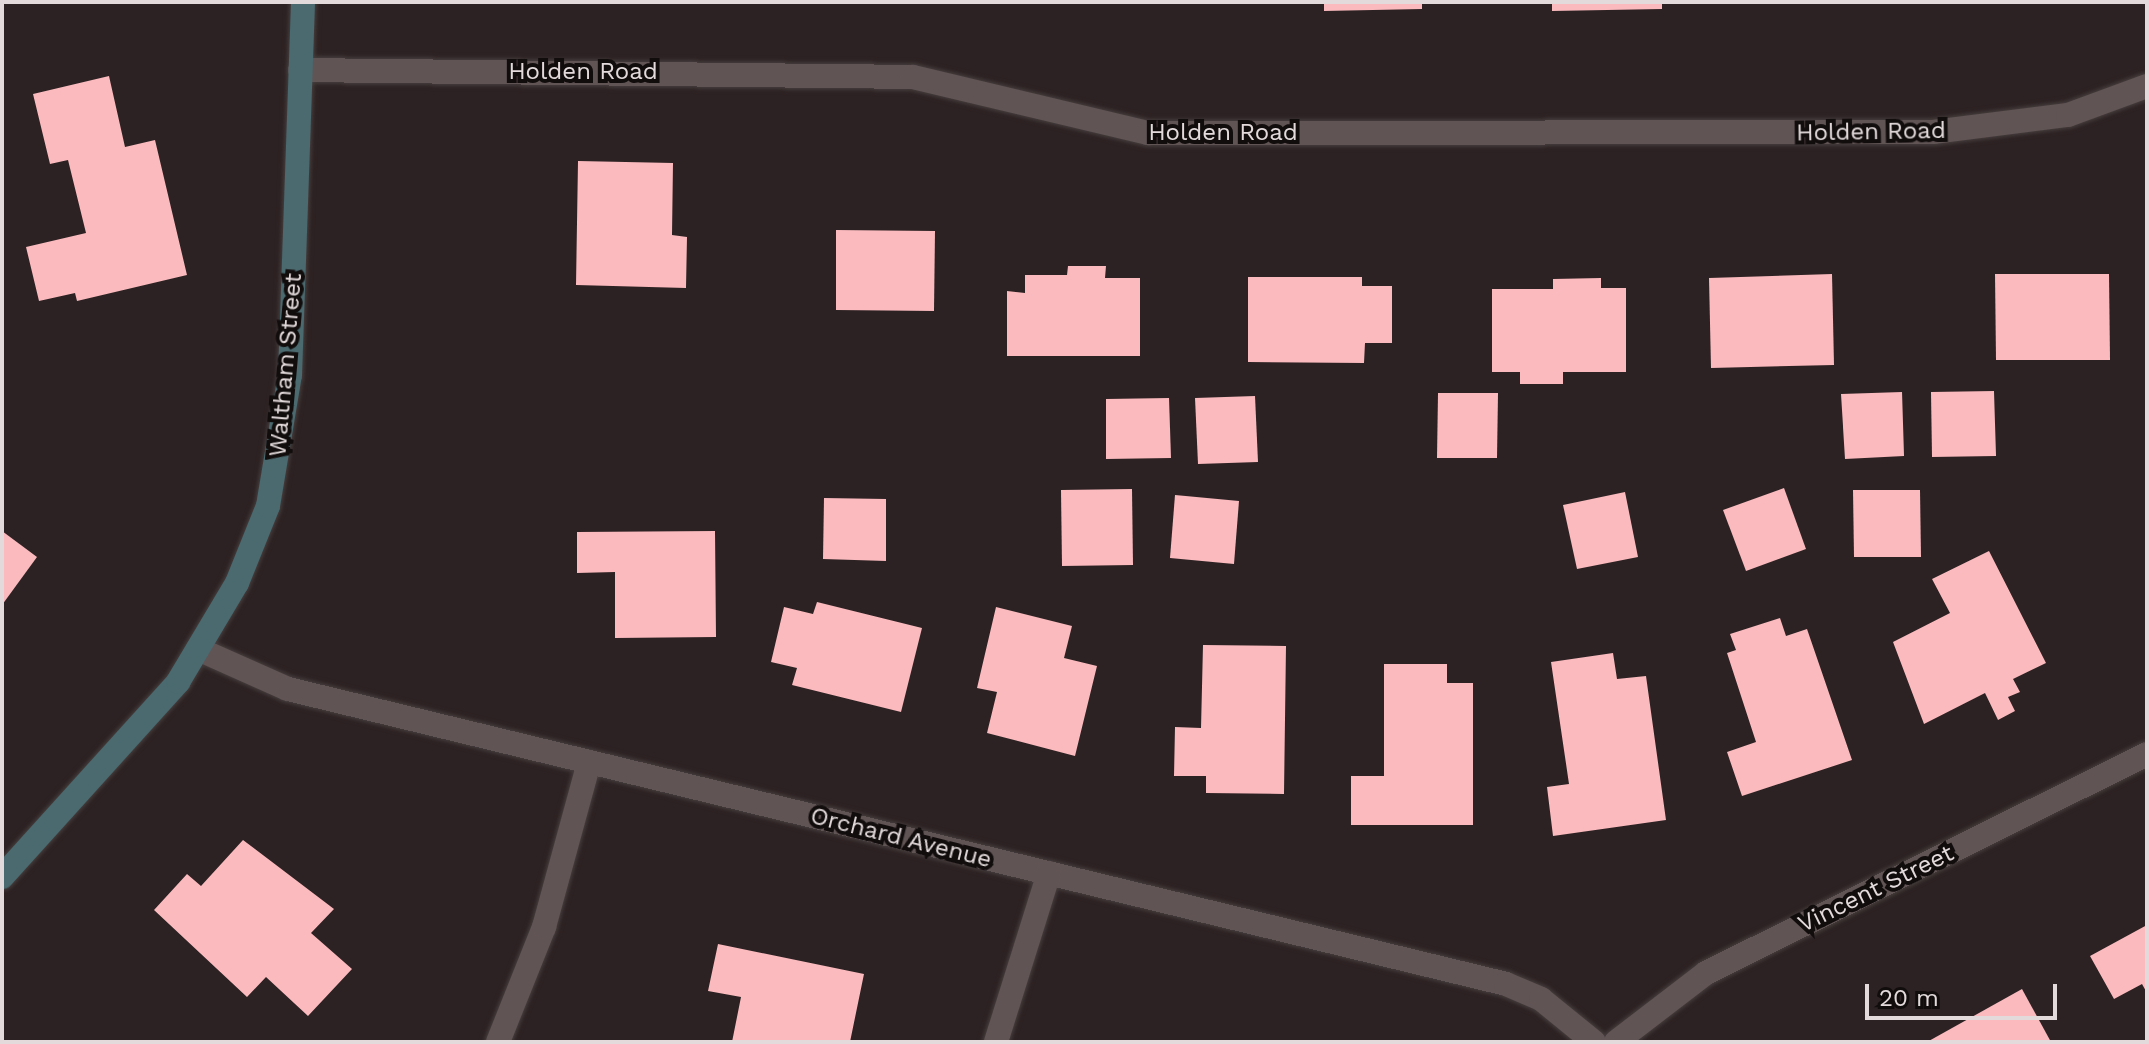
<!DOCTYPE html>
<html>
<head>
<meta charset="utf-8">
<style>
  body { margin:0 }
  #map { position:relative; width:2149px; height:1044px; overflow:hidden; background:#2d2223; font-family:"Work Sans",sans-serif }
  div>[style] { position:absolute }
  .building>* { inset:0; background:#fababe }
  .roads { filter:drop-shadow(0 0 2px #463e3e) drop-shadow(0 0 2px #463e3e) }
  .lane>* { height:24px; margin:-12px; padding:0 12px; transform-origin:12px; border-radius:12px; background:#615455 }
  .street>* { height:24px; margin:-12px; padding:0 12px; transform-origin:12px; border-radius:12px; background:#615455 }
  .secondary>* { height:24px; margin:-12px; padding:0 12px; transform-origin:12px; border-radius:12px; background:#4a6a6f }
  span { translate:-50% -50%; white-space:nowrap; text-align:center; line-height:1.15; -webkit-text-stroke:8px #120d0d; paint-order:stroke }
  .street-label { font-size:24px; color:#e3dbdb }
  .frame { position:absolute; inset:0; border:4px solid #e3dbdb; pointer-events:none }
  .scale { position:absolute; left:1865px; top:984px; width:192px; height:36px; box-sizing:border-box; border:4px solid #e3dbdb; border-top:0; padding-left:10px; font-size:24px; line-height:28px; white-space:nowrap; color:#e3dbdb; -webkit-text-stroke:6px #120d0d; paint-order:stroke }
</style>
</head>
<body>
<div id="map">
  <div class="building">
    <i style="clip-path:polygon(1324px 2px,1422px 2px,1422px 9px,1324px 11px)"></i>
    <i style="clip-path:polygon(1552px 2px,1662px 2px,1662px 9px,1552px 11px)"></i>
    <i style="clip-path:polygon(109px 76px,125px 147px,155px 140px,187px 275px,77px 301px,75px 293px,39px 301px,26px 247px,86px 233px,68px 160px,50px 164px,33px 94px)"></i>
    <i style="clip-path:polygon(578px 161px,673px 163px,672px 235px,687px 237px,686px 288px,576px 285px)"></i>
    <i style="clip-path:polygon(836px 230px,935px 231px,934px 311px,836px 310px)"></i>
    <i style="clip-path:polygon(1068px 266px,1106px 266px,1105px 278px,1140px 278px,1140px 356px,1007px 356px,1007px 291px,1025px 293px,1025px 275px,1067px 275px)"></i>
    <i style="clip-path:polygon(1832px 274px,1834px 365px,1711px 368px,1709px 278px)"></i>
    <i style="clip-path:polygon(1995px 274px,2109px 274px,2110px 360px,1996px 360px)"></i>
    <i style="clip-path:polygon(1248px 277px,1362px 277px,1362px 286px,1392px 286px,1392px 343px,1365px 343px,1364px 363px,1248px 362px)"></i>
    <i style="clip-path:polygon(1601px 278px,1601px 288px,1626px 288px,1626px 372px,1563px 372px,1563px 384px,1520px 384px,1520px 372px,1492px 372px,1492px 289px,1553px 289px,1553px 279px)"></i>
    <i style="clip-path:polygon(1994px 391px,1996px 456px,1932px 457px,1931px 392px)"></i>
    <i style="clip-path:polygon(1902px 392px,1904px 456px,1845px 459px,1841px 394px)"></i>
    <i style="clip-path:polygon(1438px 393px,1498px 393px,1497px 458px,1437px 458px)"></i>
    <i style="clip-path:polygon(1255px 396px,1258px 462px,1198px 464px,1195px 398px)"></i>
    <i style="clip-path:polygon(1169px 398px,1171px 458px,1106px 459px,1106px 399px)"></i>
    <i style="clip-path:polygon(1784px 488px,1806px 549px,1746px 571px,1723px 510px)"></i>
    <i style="clip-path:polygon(1132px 489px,1133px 565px,1062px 566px,1061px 490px)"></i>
    <i style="clip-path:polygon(1853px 490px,1920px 490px,1921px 557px,1854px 557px)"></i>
    <i style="clip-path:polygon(1625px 492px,1638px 557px,1577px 569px,1563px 505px)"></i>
    <i style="clip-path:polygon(1175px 495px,1239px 501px,1234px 564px,1170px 558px)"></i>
    <i style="clip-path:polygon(824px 498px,886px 499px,886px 561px,823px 559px)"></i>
    <i style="clip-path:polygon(2px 531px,37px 557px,2px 605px)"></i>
    <i style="clip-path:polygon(715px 531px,716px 637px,615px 638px,615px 572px,577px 573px,577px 532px)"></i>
    <i style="clip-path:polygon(1989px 551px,2046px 663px,2013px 679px,2020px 692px,2008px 697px,2015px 711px,1998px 720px,1985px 693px,1924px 724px,1893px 642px,1950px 613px,1932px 579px)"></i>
    <i style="clip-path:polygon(817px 602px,922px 628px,901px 712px,792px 685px,797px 668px,771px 662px,784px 607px,813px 614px)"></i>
    <i style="clip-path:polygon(996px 607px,1072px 626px,1064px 658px,1097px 666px,1075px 756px,987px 733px,997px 692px,977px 688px)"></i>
    <i style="clip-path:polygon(1780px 618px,1786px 636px,1807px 629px,1852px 760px,1742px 796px,1727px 752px,1756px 742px,1727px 653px,1736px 650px,1730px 634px)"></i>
    <i style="clip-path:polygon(1203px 645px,1286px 646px,1284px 794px,1206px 793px,1206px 776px,1174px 776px,1175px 727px,1201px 728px)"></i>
    <i style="clip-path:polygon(1613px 653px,1617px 679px,1646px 676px,1666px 820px,1553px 836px,1547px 787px,1569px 784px,1551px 662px)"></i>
    <i style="clip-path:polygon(1384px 664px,1447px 664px,1447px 683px,1473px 683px,1473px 825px,1351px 825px,1351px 776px,1384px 776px)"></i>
    <i style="clip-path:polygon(243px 840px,334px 909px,311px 933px,352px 969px,308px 1016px,266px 977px,247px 997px,154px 910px,187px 874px,201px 886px)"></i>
    <i style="clip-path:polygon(2147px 925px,2147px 993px,2142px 984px,2114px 999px,2090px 956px)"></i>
    <i style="clip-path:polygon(718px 944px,864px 974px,850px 1042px,732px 1042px,741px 997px,708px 991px)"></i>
    <i style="clip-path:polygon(2022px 989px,2051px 1042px,1927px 1042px)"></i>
  </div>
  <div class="roads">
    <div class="lane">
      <i style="left:498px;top:1042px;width:124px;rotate:-68.2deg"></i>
      <i style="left:544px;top:927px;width:171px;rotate:-74.7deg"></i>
    </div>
    <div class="street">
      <i style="left:300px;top:70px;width:613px;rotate:0.65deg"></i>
      <i style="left:913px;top:77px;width:242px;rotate:13.4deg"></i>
      <i style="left:1148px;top:133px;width:785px;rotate:-0.07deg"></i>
      <i style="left:1933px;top:132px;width:136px;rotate:-7.2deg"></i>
      <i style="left:2068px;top:115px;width:84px;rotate:-20.2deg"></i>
      <i style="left:198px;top:649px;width:98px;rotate:24deg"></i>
      <i style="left:288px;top:689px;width:1253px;rotate:13.61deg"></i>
      <i style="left:1506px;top:984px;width:38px;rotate:23deg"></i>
      <i style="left:1541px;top:999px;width:68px;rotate:39.1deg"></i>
      <i style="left:996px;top:1042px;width:177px;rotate:-72.6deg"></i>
      <i style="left:1616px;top:1042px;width:113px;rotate:-37.5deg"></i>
      <i style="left:1706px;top:973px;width:492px;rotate:-26.4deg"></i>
    </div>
    <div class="secondary">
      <i style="left:2px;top:877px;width:263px;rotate:-47.9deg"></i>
      <i style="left:178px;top:682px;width:115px;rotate:-59.2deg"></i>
      <i style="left:237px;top:583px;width:83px;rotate:-68.1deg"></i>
      <i style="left:268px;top:506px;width:133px;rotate:-80.5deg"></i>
      <i style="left:290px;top:375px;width:373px;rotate:-88deg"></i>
    </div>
  </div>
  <div class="street-label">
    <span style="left:583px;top:72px">Holden Road</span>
    <span style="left:1871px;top:132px;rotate:-1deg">Holden Road</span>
    <span style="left:1223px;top:133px">Holden Road</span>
    <span style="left:286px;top:365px;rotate:-85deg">Waltham Street</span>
    <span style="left:901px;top:838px;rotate:14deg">Orchard Avenue</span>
    <span style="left:1876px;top:889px;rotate:-26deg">Vincent Street</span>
  </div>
  <div class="frame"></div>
  <div class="scale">20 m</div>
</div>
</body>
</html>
